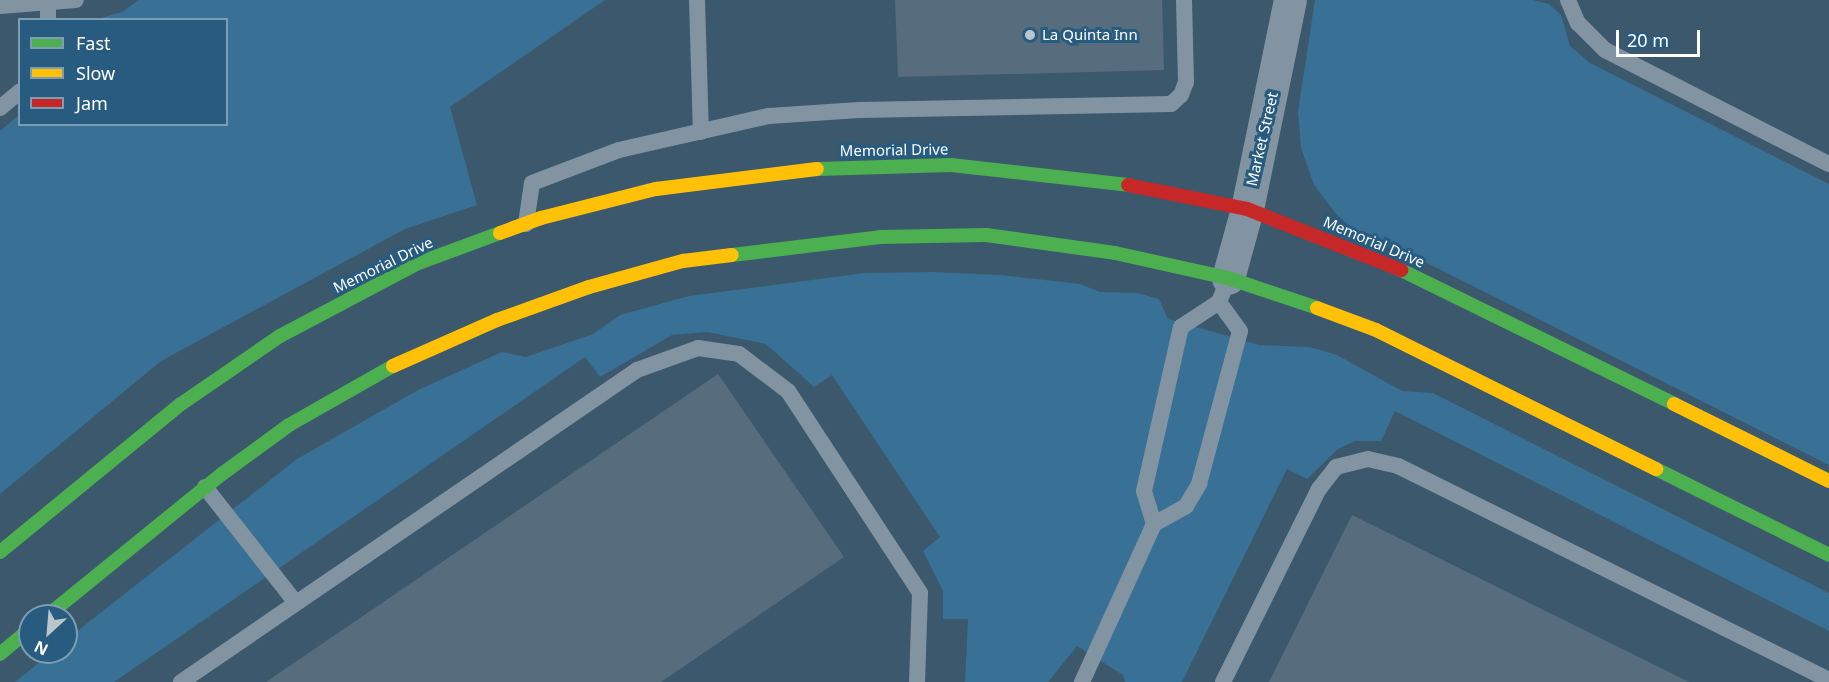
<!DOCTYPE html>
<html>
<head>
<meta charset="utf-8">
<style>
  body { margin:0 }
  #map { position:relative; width:1829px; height:682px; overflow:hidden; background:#3c586c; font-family:"Noto Sans",sans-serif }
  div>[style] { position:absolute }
  .green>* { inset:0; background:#397095 }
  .building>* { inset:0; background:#576d7e }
  .lane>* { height:16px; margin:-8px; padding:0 8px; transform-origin:8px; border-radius:8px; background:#8294a2 }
  .street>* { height:33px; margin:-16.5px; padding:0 16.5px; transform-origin:16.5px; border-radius:16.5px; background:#8294a2 }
  .fast>* { height:14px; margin:-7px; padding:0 7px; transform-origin:7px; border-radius:7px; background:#4caf50 }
  .slow>* { height:14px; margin:-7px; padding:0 7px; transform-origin:7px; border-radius:7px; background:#ffc107 }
  .jam>* { height:14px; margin:-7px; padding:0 7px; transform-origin:7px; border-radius:7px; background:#c62828 }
  .dots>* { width:16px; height:16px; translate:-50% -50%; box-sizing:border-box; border:3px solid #285b80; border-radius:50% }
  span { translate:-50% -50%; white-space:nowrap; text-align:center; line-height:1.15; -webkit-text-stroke:6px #285b80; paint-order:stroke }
  .poi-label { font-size:15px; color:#fff }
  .left { translate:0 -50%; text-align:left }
  .street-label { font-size:15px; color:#fff }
  .legend { position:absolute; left:18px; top:18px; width:210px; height:108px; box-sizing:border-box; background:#285b80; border:2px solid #7e9db3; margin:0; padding:8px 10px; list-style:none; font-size:18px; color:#fff }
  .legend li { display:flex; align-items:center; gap:12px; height:30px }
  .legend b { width:30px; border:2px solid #7e9db3 }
  .north { position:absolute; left:18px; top:604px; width:60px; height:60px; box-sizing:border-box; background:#285b80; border:2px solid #7e9db3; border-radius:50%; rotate:206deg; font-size:16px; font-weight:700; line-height:24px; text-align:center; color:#fff }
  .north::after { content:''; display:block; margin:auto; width:21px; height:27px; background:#bbc5cc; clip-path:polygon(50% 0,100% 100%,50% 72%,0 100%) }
  .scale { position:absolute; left:1616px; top:30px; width:84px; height:27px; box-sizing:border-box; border:3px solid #fff; border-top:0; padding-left:8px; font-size:18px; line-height:21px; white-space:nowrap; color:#fff; -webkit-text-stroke:4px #285b80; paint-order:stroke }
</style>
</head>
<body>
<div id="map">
  <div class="green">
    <i style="clip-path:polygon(139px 0,605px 0,450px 107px,477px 205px,405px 229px,161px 361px,0 494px,0 131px,19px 115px,20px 124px,226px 124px,226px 20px,97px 19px,122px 12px)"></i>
    <i style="clip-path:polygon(1315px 0,1533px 0,1549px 4px,1561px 15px,1570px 46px,1590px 63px,1829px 184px,1829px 465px,1399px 249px,1364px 238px,1337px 215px,1314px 185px,1301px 148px,1298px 112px)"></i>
    <i style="clip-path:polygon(933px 272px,1001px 275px,1080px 284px,1100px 292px,1137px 293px,1159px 299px,1168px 319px,1259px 345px,1310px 347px,1337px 355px,1402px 391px,1433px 393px,1829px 593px,1829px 631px,1395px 411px,1381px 441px,1355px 441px,1338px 449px,1307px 479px,1287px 469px,1182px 682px,1125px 682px,1123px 675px,1077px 646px,1048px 682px,965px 682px,968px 619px,943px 619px,943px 591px,923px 551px,940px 537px,832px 375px,814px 387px,766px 344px,707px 332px,672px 335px,600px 377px,585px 357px,114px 682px,15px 682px,52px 652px,66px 652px,66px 644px,81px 628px,297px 459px,418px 390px,502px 352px,526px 357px,593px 334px,620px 315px,689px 296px,865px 273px)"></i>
  </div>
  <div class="building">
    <i style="clip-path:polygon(895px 0,1162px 0,1164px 70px,898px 77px)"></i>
    <i style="clip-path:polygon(718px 374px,844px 557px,661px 682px,266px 682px)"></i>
    <i style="clip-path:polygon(1352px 515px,1689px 682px,1269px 682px)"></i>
  </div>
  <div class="lane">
    <i style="left:697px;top:0;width:132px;rotate:88.3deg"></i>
    <i style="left:1568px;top:0;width:25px;rotate:67deg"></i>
    <i style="left:1578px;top:23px;width:38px;rotate:45deg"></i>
    <i style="left:1605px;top:50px;width:251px;rotate:27deg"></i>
    <i style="left:0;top:6px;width:76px;rotate:-4.5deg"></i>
    <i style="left:48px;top:20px;width:16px;rotate:-90deg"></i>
    <i style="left:0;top:108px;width:26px;rotate:-40deg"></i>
    <i style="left:526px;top:224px;width:41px;rotate:-81.7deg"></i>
    <i style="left:532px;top:183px;width:93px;rotate:-20.8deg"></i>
    <i style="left:619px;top:150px;width:154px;rotate:-12.8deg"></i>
    <i style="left:769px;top:116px;width:90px;rotate:-3.8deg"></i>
    <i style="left:859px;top:110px;width:312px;rotate:-1.1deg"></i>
    <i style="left:1171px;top:104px;width:13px;rotate:-42deg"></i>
    <i style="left:1181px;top:95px;width:14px;rotate:-69deg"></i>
    <i style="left:1186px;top:82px;width:82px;rotate:-91.4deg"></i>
    <i style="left:205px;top:487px;width:147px;rotate:51.9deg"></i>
    <i style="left:1154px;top:524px;width:34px;rotate:-107deg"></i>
    <i style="left:1144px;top:491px;width:168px;rotate:-77.3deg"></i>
    <i style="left:1181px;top:327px;width:45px;rotate:-33.3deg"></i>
    <i style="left:1219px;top:302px;width:11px;rotate:-68deg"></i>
    <i style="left:181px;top:682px;width:553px;rotate:-34.38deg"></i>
    <i style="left:637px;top:370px;width:65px;rotate:-19.8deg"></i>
    <i style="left:698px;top:348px;width:41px;rotate:8.3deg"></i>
    <i style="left:739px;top:354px;width:61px;rotate:37.1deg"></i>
    <i style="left:788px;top:391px;width:241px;rotate:56.8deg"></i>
    <i style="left:920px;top:593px;width:89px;rotate:91.9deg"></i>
    <i style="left:1082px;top:682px;width:174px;rotate:-65.5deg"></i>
    <i style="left:1154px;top:524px;width:37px;rotate:-29deg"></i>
    <i style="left:1186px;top:506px;width:26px;rotate:-59deg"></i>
    <i style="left:1199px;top:484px;width:158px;rotate:-75deg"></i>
    <i style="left:1240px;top:331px;width:36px;rotate:-126deg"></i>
    <i style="left:1223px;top:682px;width:216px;rotate:-63.6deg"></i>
    <i style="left:1319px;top:489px;width:28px;rotate:-52deg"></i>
    <i style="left:1336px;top:467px;width:33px;rotate:-14deg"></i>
    <i style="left:1368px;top:459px;width:31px;rotate:13deg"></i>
    <i style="left:1398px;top:466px;width:481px;rotate:26.4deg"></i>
  </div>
  <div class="street">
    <i style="left:1228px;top:278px;width:72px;rotate:-74.6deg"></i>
    <i style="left:1247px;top:209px;width:213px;rotate:-78.4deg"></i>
  </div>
  <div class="fast">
    <i style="left:817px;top:169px;width:134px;rotate:-1.7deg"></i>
    <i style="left:951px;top:165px;width:178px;rotate:6.4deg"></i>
    <i style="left:732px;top:255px;width:149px;rotate:-6.9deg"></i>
    <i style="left:880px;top:237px;width:106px;rotate:-1.1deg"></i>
    <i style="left:986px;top:235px;width:130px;rotate:7.9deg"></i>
    <i style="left:1115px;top:253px;width:116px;rotate:12.5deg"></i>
    <i style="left:1228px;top:278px;width:94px;rotate:18.6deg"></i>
    <i style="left:1401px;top:270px;width:304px;rotate:26.1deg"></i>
    <i style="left:1656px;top:469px;width:193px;rotate:26.4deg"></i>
    <i style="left:0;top:552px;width:234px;rotate:-39.3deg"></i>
    <i style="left:181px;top:404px;width:120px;rotate:-34.5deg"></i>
    <i style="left:280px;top:336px;width:154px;rotate:-27.9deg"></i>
    <i style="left:416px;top:264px;width:90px;rotate:-20.3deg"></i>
    <i style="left:47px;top:616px;width:225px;rotate:-39.1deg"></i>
    <i style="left:222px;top:474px;width:83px;rotate:-36.2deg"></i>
    <i style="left:289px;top:425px;width:120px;rotate:-29.6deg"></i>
    <i style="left:0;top:654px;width:39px;rotate:-40deg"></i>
  </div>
  <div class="slow">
    <i style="left:500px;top:233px;width:44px;rotate:-20.1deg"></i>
    <i style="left:541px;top:218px;width:119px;rotate:-14.2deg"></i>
    <i style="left:656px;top:189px;width:162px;rotate:-7.1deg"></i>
    <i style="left:1317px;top:308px;width:63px;rotate:20.4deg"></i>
    <i style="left:1376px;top:330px;width:313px;rotate:26.4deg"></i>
    <i style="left:393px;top:366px;width:114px;rotate:-23.9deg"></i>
    <i style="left:497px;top:320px;width:98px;rotate:-19.7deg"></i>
    <i style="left:589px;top:287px;width:98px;rotate:-15.5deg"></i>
    <i style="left:683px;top:261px;width:49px;rotate:-7deg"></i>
    <i style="left:1674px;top:404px;width:173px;rotate:26.4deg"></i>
  </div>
  <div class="jam">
    <i style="left:1128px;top:185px;width:121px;rotate:11.4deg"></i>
    <i style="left:1247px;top:209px;width:166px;rotate:21.6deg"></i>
  </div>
  <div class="dots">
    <i style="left:1030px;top:35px;background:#bbc5cc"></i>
  </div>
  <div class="poi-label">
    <span class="left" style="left:1042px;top:35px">La Quinta Inn</span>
  </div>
  <div class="street-label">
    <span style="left:1262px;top:139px;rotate:-77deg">Market Street</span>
    <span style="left:894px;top:150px;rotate:-1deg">Memorial Drive</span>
    <span style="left:1374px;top:242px;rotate:23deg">Memorial Drive</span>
    <span style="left:383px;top:265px;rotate:-26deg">Memorial Drive</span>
  </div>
  <ul class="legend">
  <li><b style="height:8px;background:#4caf50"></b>Fast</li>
  <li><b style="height:8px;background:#ffc107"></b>Slow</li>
  <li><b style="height:8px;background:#c62828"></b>Jam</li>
  </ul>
  <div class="north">N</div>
  <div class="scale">20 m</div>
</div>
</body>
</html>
